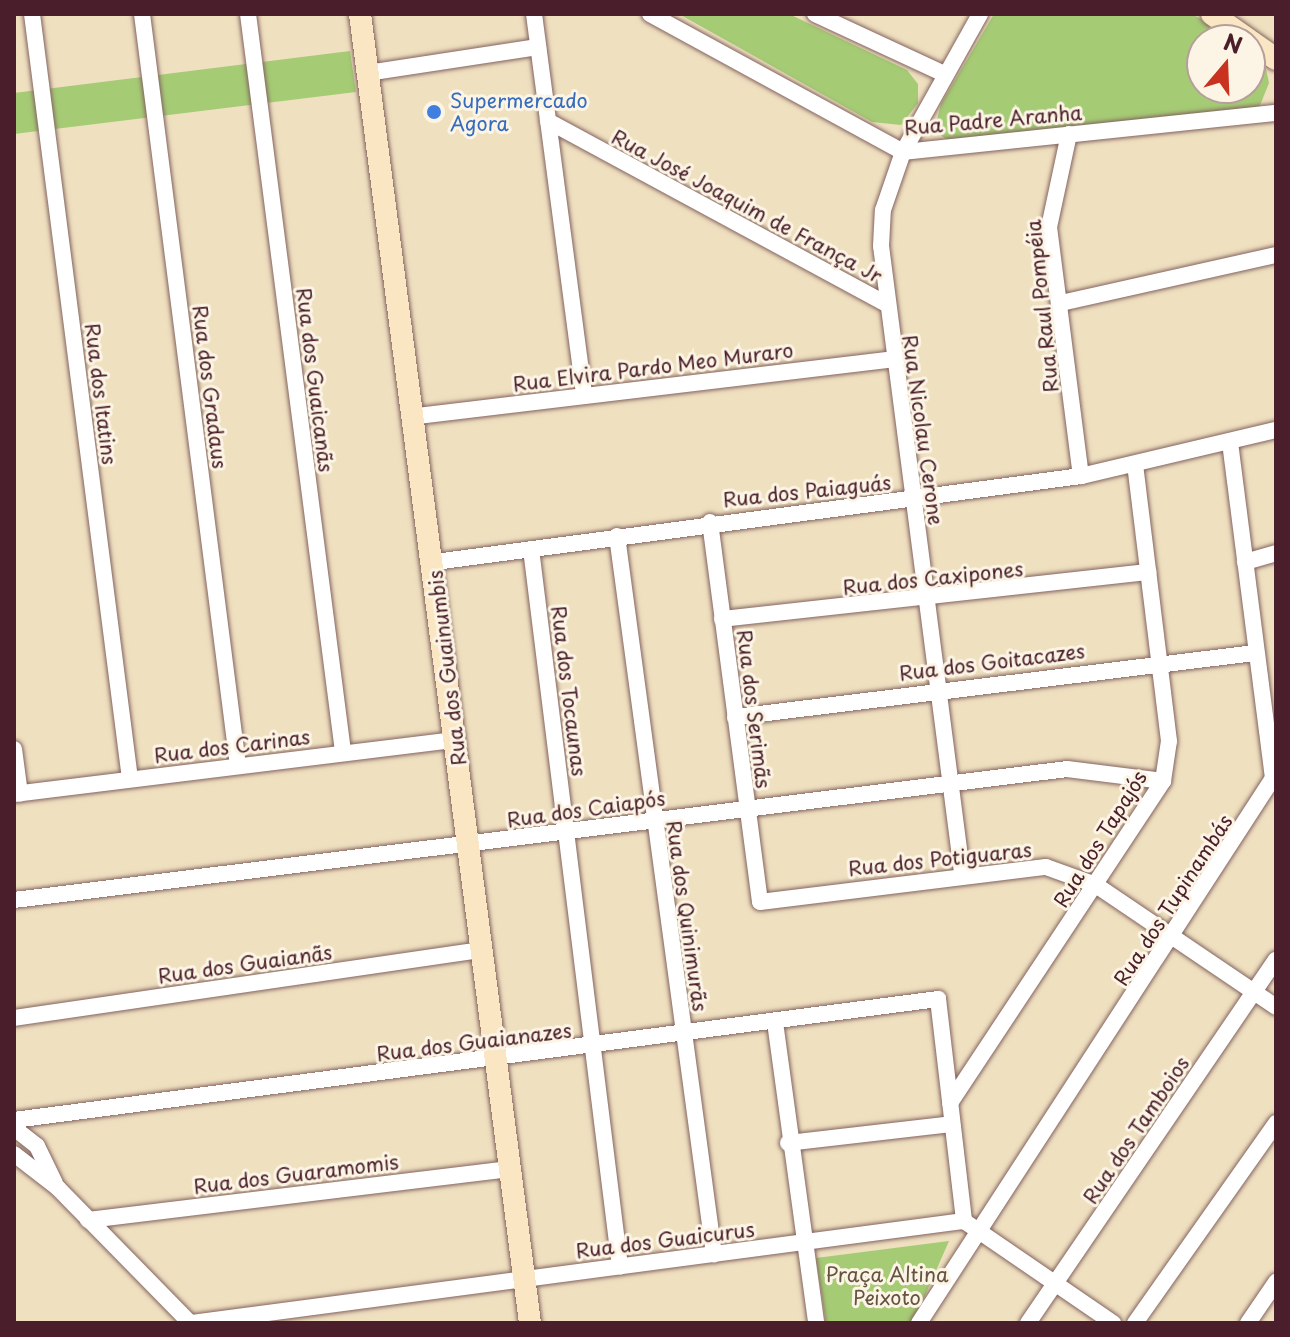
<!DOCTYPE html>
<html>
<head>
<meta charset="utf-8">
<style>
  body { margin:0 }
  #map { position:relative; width:1290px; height:1337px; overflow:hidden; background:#efe0c0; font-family:"Playpen Sans",sans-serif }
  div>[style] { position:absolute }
  .green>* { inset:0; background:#a5cb75 }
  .roads { filter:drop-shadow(0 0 2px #84635f) drop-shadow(0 0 2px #84635f) }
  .street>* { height:16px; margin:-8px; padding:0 8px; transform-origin:8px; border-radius:8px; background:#fff }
  .secondary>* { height:22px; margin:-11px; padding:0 11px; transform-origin:11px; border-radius:11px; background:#fbe6c3 }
  .dots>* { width:22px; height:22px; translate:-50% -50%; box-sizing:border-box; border:4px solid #fcf5e5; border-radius:50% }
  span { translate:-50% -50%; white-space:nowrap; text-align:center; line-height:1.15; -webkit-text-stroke:6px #fcf5e5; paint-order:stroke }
  .shop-label { font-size:20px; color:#366cbe }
  .left { translate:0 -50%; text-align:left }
  .street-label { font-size:20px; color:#4a1f2b }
  .park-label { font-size:20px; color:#655341 }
  .frame { position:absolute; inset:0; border:16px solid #4a1f2b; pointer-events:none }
  .north { position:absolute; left:1186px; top:24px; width:80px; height:80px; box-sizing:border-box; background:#fcf5e5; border:2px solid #b59f9b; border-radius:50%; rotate:19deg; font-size:22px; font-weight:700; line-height:32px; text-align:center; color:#4a1f2b }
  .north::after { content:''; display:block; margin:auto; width:28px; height:36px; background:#c8321e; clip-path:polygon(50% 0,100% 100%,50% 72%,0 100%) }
</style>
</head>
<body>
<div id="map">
  <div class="green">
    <i style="clip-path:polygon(679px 14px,789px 14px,907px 70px,918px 84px,918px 103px,901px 125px,872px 122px)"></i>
    <i style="clip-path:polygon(994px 14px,1192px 14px,1238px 40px,1202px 40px,1202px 88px,1250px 88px,1250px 51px,1265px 64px,1269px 83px,1259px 108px,949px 141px,934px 131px,941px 104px)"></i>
    <i style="clip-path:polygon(350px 51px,356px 92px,14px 134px,14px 93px)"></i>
    <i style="clip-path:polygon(949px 1241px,913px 1323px,826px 1323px,816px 1258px)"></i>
  </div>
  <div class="roads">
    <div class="street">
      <i style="left:32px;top:14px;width:771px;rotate:82.7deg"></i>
      <i style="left:142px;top:14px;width:758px;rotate:82.72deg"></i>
      <i style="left:248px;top:14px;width:744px;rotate:82.66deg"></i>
      <i style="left:534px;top:14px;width:383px;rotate:82.5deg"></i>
      <i style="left:650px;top:14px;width:288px;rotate:28.6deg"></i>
      <i style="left:903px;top:152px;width:375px;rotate:-6deg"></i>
      <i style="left:815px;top:14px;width:142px;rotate:24.9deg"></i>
      <i style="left:368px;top:73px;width:172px;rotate:-8.7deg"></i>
      <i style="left:548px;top:121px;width:383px;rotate:28.4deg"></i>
      <i style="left:1069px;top:134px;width:95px;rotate:102.1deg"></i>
      <i style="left:1049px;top:227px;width:251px;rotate:82.7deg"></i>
      <i style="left:1061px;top:303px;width:220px;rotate:-12.6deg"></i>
      <i style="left:417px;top:416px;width:480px;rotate:-6.8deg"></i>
      <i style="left:710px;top:522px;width:383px;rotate:82.5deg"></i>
      <i style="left:760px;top:902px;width:288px;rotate:-7deg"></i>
      <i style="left:1046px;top:867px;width:53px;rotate:19.8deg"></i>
      <i style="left:1096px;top:885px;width:217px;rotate:34.1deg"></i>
      <i style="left:617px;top:536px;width:725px;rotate:82.31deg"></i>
      <i style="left:531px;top:549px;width:723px;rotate:82.93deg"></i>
      <i style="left:435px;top:562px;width:652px;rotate:-7.58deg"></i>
      <i style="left:1081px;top:476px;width:200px;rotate:-13.3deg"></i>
      <i style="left:1245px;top:562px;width:32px;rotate:-16deg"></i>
      <i style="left:722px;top:619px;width:429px;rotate:-6.3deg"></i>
      <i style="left:735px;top:717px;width:524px;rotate:-7.02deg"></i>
      <i style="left:14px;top:749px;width:45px;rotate:82.4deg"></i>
      <i style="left:14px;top:794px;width:444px;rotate:-7deg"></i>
      <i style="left:962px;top:872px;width:631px;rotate:-97.37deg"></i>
      <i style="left:881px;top:246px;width:36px;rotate:-87deg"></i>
      <i style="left:883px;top:210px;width:61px;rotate:-71deg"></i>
      <i style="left:903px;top:152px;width:158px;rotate:-60.8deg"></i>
      <i style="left:14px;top:900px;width:1061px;rotate:-7.09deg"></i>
      <i style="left:1067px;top:769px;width:97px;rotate:7.1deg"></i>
      <i style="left:14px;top:1018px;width:473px;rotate:-8.3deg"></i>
      <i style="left:775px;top:1022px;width:304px;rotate:82.2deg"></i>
      <i style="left:950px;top:1103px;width:386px;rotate:-56.5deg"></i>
      <i style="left:1163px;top:781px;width:40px;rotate:-81.5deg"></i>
      <i style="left:1169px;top:741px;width:278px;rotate:-97deg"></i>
      <i style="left:14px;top:1120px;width:932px;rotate:-7.46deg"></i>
      <i style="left:938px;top:999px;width:224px;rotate:83.3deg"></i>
      <i style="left:14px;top:1128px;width:29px;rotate:38deg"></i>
      <i style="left:37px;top:1146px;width:41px;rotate:64.1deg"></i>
      <i style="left:788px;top:1143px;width:165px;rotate:-6.6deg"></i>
      <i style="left:14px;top:1154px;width:56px;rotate:37.7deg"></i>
      <i style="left:58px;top:1188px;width:189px;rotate:45.6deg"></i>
      <i style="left:88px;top:1220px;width:425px;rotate:-6.9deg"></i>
      <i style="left:192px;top:1323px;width:779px;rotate:-7.53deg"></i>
      <i style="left:964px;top:1221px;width:181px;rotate:34.4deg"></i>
      <i style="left:919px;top:1323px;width:650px;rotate:-56.99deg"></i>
      <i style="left:1273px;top:778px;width:337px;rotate:-97.3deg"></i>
      <i style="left:1028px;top:1323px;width:440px;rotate:-55.7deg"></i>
      <i style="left:1135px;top:1323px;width:245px;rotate:-54.8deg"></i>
      <i style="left:1248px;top:1323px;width:50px;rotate:-55.7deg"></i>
    </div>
    <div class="secondary">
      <i style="left:360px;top:14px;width:1320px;rotate:82.6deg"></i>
      <i style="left:1212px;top:14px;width:78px;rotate:35.1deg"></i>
    </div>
  </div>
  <div class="dots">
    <i style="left:434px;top:112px;background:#3f7fe0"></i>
  </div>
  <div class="shop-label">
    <span class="left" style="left:450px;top:112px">Supermercado<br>Agora</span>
  </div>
  <div class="street-label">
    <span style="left:993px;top:120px;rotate:-5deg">Rua Padre Aranha</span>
    <span style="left:747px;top:206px;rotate:28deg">Rua José Joaquim de França Jr</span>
    <span style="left:1042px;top:306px;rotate:-96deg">Rua Raul Pompéia</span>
    <span style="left:653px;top:367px;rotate:-7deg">Rua Elvira Pardo Meo Muraro</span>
    <span style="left:315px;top:380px;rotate:83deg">Rua dos Guaicanãs</span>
    <span style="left:210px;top:387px;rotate:83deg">Rua dos Gradaus</span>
    <span style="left:101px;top:394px;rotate:83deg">Rua dos Itatins</span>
    <span style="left:923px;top:430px;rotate:82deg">Rua Nicolau Cerone</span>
    <span style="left:807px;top:491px;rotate:-6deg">Rua dos Paiaguás</span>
    <span style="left:933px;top:578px;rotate:-6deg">Rua dos Caxipones</span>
    <span style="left:992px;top:662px;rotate:-7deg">Rua dos Goitacazes</span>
    <span style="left:447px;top:668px;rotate:-97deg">Rua dos Guainumbis</span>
    <span style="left:569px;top:691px;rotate:83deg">Rua dos Tocaunas</span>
    <span style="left:754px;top:709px;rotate:83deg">Rua dos Serimãs</span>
    <span style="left:232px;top:746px;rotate:-7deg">Rua dos Carinas</span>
    <span style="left:586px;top:809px;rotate:-8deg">Rua dos Caiapós</span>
    <span style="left:1100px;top:839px;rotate:-58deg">Rua dos Tapajós</span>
    <span style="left:940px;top:859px;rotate:-6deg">Rua dos Potiguaras</span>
    <span style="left:1173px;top:900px;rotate:-57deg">Rua dos Tupinambás</span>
    <span style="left:687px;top:916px;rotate:82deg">Rua dos Quinimurãs</span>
    <span style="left:245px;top:964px;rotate:-8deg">Rua dos Guaianãs</span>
    <span style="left:474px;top:1042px;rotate:-7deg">Rua dos Guaianazes</span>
    <span style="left:1136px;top:1130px;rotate:-56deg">Rua dos Tamboios</span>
    <span style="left:296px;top:1174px;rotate:-7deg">Rua dos Guaramomis</span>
    <span style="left:665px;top:1240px;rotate:-7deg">Rua dos Guaicurus</span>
  </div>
  <div class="park-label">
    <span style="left:887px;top:1286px">Praça Altina<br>Peixoto</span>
  </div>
  <div class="frame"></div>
  <div class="north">N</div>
</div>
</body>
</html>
